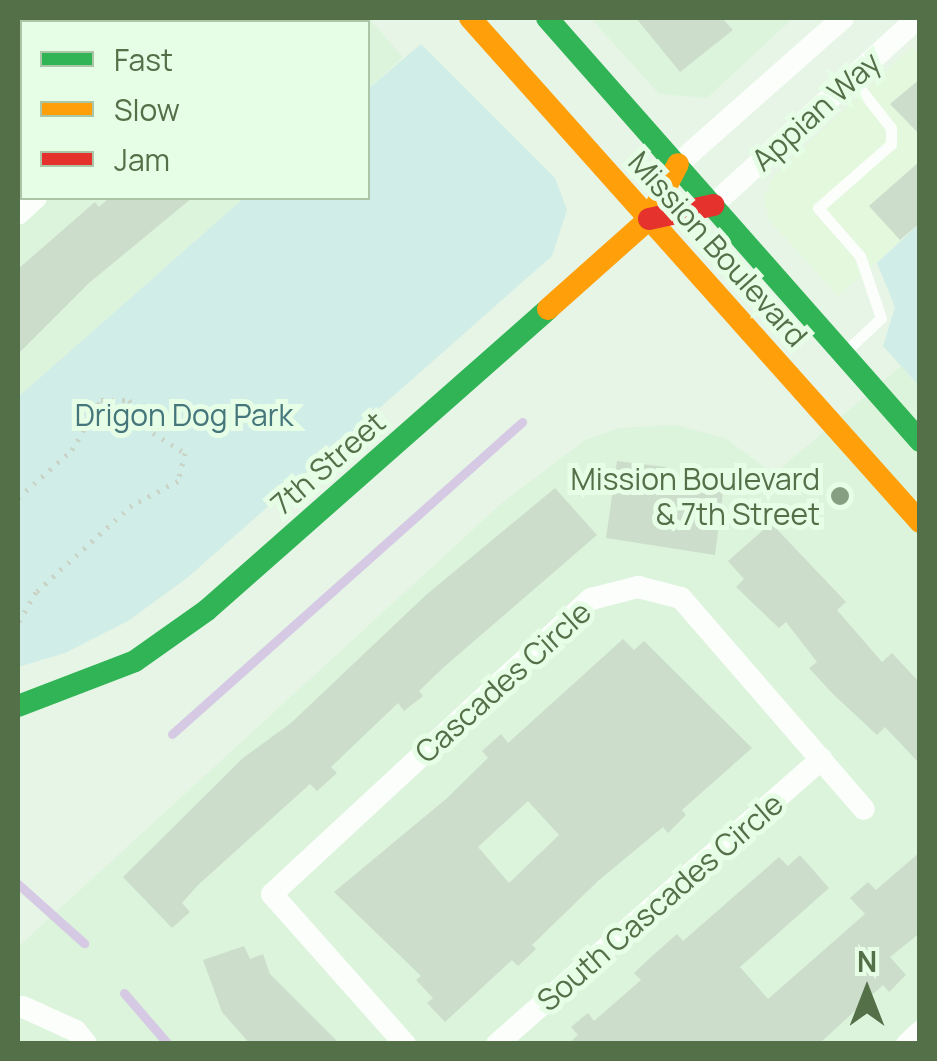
<!DOCTYPE html>
<html>
<head>
<meta charset="utf-8">
<style>
  body { margin:0 }
  #map { position:relative; width:937px; height:1061px; overflow:hidden; background:#e6f5e6; font-family:Manrope,sans-serif }
  div>[style] { position:absolute }
  .residential>* { inset:0; background:#dcf4db }
  .commercial>* { inset:0; background:#e3f8dc }
  .green>* { inset:0; background:#d1ede7 }
  .stream>* { height:9px; margin:-4.5px; padding:0 4.5px; transform-origin:4.5px; border-radius:4.5px; background:#d5c9e4 }
  .building>* { inset:0; background:#cdddcb }
  .path>* { height:5px; margin-top:-2.5px; transform-origin:0; background:repeating-linear-gradient(90deg,#c9d3c6 0 2.5px,transparent 0 10.5px) }
  .lane>* { height:11px; margin:-5.5px; padding:0 5.5px; transform-origin:5.5px; border-radius:5.5px; background:#fbfefb }
  .street>* { height:22px; margin:-11px; padding:0 11px; transform-origin:11px; border-radius:11px; background:#fbfefb }
  .fast>* { height:22px; margin:-11px; padding:0 11px; transform-origin:11px; border-radius:11px; background:#30b455 }
  .slow>* { height:22px; margin:-11px; padding:0 11px; transform-origin:11px; border-radius:11px; background:#ff9f0a }
  .jam>* { height:22px; margin:-11px; padding:0 11px; transform-origin:11px; border-radius:11px; background:#e5322d }
  .dots>* { width:28px; height:28px; translate:-50% -50%; box-sizing:border-box; border:5px solid #e6fee6; border-radius:50% }
  span { translate:-50% -50%; white-space:nowrap; text-align:center; line-height:1.15; -webkit-text-stroke:10px #e6fee6; paint-order:stroke }
  .street-label { font-size:30px; color:#537049 }
  .park-label { font-size:30px; color:#44767b }
  .poi-label { font-size:30px; color:#537049 }
  .right { translate:-100% -50%; text-align:right }
  .frame { position:absolute; inset:0; border:20px solid #537049; pointer-events:none }
  .legend { position:absolute; left:20px; top:20px; width:350px; height:180px; box-sizing:border-box; background:#e6fee6; border:2px solid #abc5a7; margin:0; padding:12px 18px; list-style:none; font-size:30px; color:#537049 }
  .legend li { display:flex; align-items:center; gap:20px; height:50px }
  .legend b { width:50px; border:2px solid #abc5a7 }
  .north { position:absolute; left:817px; top:941px; width:100px; height:100px; -webkit-text-stroke:8px #e6fee6; paint-order:stroke; rotate:0deg; font-size:28px; font-weight:700; line-height:40px; text-align:center; color:#537049 }
  .north::after { content:''; display:block; margin:auto; width:35px; height:45px; background:#537049; clip-path:polygon(50% 0,100% 100%,50% 72%,0 100%) }
</style>
</head>
<body>
<div id="map">
  <div class="residential">
    <i style="clip-path:polygon(18px 18px,368px 18px,403px 57px,368px 89px,368px 22px,22px 22px,22px 198px,244px 198px,18px 397px)"></i>
    <i style="clip-path:polygon(591px 18px,793px 18px,707px 98px,659px 94px)"></i>
    <i style="clip-path:polygon(901px 366px,919px 386px,919px 1043px,18px 1044px,18px 947px,502px 503px,585px 440px,619px 428px,675px 425px,725px 438px,774px 474px)"></i>
  </div>
  <div class="commercial">
    <i style="clip-path:polygon(912px 47px,920px 55px,919px 224px,838px 296px,769px 220px,764px 198px,774px 175px)"></i>
  </div>
  <div class="green">
    <i style="clip-path:polygon(421px 44px,555px 178px,567px 210px,552px 256px,187px 578px,128px 621px,65px 653px,18px 667px,18px 397px,244px 198px,368px 198px,368px 89px)"></i>
    <i style="clip-path:polygon(919px 224px,919px 386px,883px 346px,895px 307px,877px 263px)"></i>
  </div>
  <div class="stream">
    <i style="left:172px;top:734px;width:469px;rotate:-41.7deg"></i>
    <i style="left:18px;top:884px;width:89px;rotate:41.8deg"></i>
    <i style="left:124px;top:993px;width:67px;rotate:49.2deg"></i>
  </div>
  <div class="building">
    <i style="clip-path:polygon(636px 18px,722px 18px,733px 30px,680px 72px)"></i>
    <i style="clip-path:polygon(920px 79px,920px 135px,890px 104px)"></i>
    <i style="clip-path:polygon(920px 161px,920px 223px,900px 240px,869px 206px)"></i>
    <i style="clip-path:polygon(109px 198px,192px 198px,89px 283px,18px 354px,18px 269px,95px 202px,99px 207px)"></i>
    <i style="clip-path:polygon(617px 461px,666px 467px,665px 477px,724px 485px,715px 555px,606px 538px)"></i>
    <i style="clip-path:polygon(555px 488px,597px 535px,444px 667px,419px 691px,423px 696px,404px 711px,398px 703px,331px 767px,337px 773px,317px 791px,310px 784px,198px 885px,182px 903px,190px 912px,172px 928px,123px 877px,243px 758px,291px 723px,426px 595px)"></i>
    <i style="clip-path:polygon(771px 523px,846px 602px,837px 610px,882px 662px,892px 653px,920px 683px,920px 764px,885px 727px,877px 735px,833px 694px,809px 668px,817px 662px,786px 622px,779px 628px,736px 587px,744px 579px,728px 561px)"></i>
    <i style="clip-path:polygon(evenodd,623px 639px,634px 650px,644px 641px,752px 748px,682px 810px,686px 815px,668px 833px,663px 827px,598px 881px,532px 945px,536px 949px,518px 966px,512px 960px,445px 1022px,427px 1003px,433px 998px,416px 980px,421px 976px,334px 892px,446px 799px,488px 758px,482px 751px,501px 734px,508px 743px,623px 639px,528px 801px,559px 835px,509px 883px,478px 847px,528px 801px)"></i>
    <i style="clip-path:polygon(920px 852px,920px 933px,890px 957px,906px 975px,889px 992px,883px 985px,819px 1044px,568px 1044px,578px 1035px,571px 1027px,588px 1013px,594px 1021px,641px 980px,634px 973px,651px 957px,677px 934px,683px 941px,779px 857px,788px 866px,800px 855px,829px 888px,740px 967px,768px 999px,865px 914px,850px 898px,868px 882px,876px 890px)"></i>
    <i style="clip-path:polygon(244px 946px,250px 959px,263px 954px,270px 974px,340px 1044px,250px 1044px,222px 1012px,203px 960px)"></i>
  </div>
  <div class="path">
    <i style="left:18px;top:498px;width:72px;rotate:-41.6deg"></i>
    <i style="left:72px;top:450px;width:58px;rotate:-59.9deg"></i>
    <i style="left:101px;top:400px;width:28px"></i>
    <i style="left:129px;top:400px;width:41px;rotate:54deg"></i>
    <i style="left:153px;top:433px;width:38px;rotate:32deg"></i>
    <i style="left:185px;top:453px;width:29px;rotate:104deg"></i>
    <i style="left:178px;top:481px;width:52px;rotate:152.4deg"></i>
    <i style="left:132px;top:505px;width:130px;rotate:137.8deg"></i>
    <i style="left:36px;top:592px;width:36px;rotate:120deg"></i>
  </div>
  <div class="lane">
    <i style="left:848px;top:349px;width:45px;rotate:-43.2deg"></i>
    <i style="left:881px;top:318px;width:65px;rotate:-108.7deg"></i>
    <i style="left:860px;top:256px;width:64px;rotate:-131.2deg"></i>
    <i style="left:818px;top:208px;width:97px;rotate:-41.2deg"></i>
    <i style="left:891px;top:144px;width:16px;rotate:-90deg"></i>
    <i style="left:891px;top:128px;width:63px;rotate:-128deg"></i>
  </div>
  <div class="street">
    <i style="left:179px;top:18px;width:4px;rotate:63deg"></i>
    <i style="left:678px;top:164px;width:220px;rotate:-41.5deg"></i>
    <i style="left:713px;top:205px;width:277px;rotate:-42.4deg"></i>
    <i style="left:18px;top:214px;width:24px;rotate:-42deg"></i>
    <i style="left:23px;top:1007px;width:58px;rotate:24.4deg"></i>
    <i style="left:76px;top:1031px;width:16px;rotate:52deg"></i>
    <i style="left:405px;top:1044px;width:200px;rotate:-131.6deg"></i>
    <i style="left:272px;top:894px;width:434px;rotate:-42.8deg"></i>
    <i style="left:591px;top:599px;width:49px;rotate:-14.3deg"></i>
    <i style="left:638px;top:587px;width:44px;rotate:14.3deg"></i>
    <i style="left:681px;top:598px;width:279px;rotate:49.1deg"></i>
    <i style="left:497px;top:1044px;width:432px;rotate:-41.3deg"></i>
    <i style="left:907px;top:1044px;width:18px;rotate:-43deg"></i>
  </div>
  <div class="fast">
    <i style="left:547px;top:18px;width:564px;rotate:48.59deg"></i>
    <i style="left:18px;top:706px;width:125px;rotate:-21deg"></i>
    <i style="left:135px;top:661px;width:88px;rotate:-35.3deg"></i>
    <i style="left:207px;top:610px;width:455px;rotate:-41.4deg"></i>
  </div>
  <div class="slow">
    <i style="left:470px;top:18px;width:676px;rotate:48.24deg"></i>
    <i style="left:548px;top:309px;width:135px;rotate:-41.7deg"></i>
    <i style="left:649px;top:219px;width:62px;rotate:-62.2deg"></i>
  </div>
  <div class="jam">
    <i style="left:649px;top:219px;width:66px;rotate:-12.3deg"></i>
  </div>
  <div class="dots">
    <i style="left:840px;top:496px;background:#869f80"></i>
  </div>
  <div class="street-label">
    <span style="left:816px;top:111px;rotate:-42deg">Appian Way</span>
    <span style="left:718px;top:249px;rotate:48deg">Mission Boulevard</span>
    <span style="left:328px;top:463px;rotate:-41deg">7th Street</span>
    <span style="left:503px;top:682px;rotate:-42deg">Cascades Circle</span>
    <span style="left:660px;top:902px;rotate:-41deg">South Cascades Circle</span>
  </div>
  <div class="park-label">
    <span style="left:184px;top:415px">Drigon Dog Park</span>
  </div>
  <div class="poi-label">
    <span class="right" style="left:820px;top:496px">Mission Boulevard<br>&amp; 7th Street</span>
  </div>
  <div class="frame"></div>
  <ul class="legend">
  <li><b style="height:12px;background:#30b455"></b>Fast</li>
  <li><b style="height:12px;background:#ff9f0a"></b>Slow</li>
  <li><b style="height:12px;background:#e5322d"></b>Jam</li>
  </ul>
  <div class="north">N</div>
</div>
</body>
</html>
